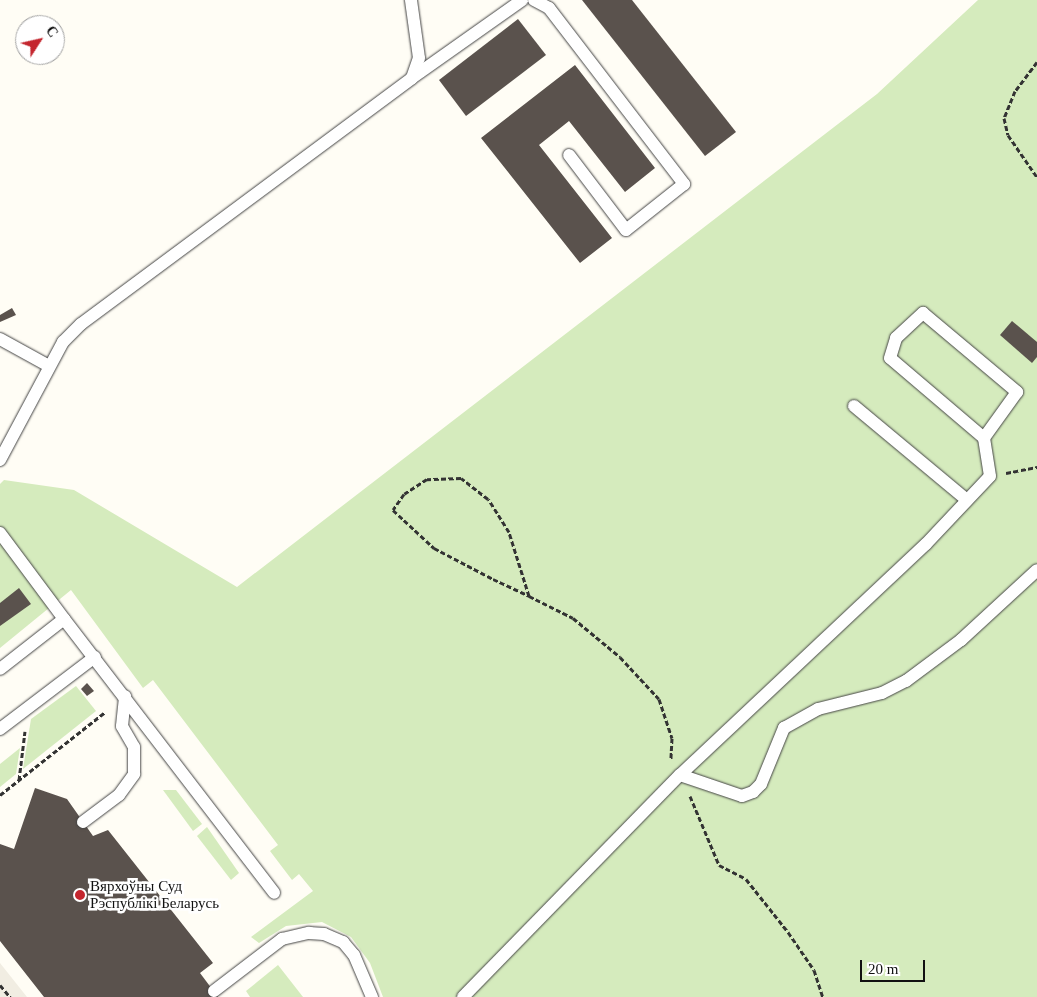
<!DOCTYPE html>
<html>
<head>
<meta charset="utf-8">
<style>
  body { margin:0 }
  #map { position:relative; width:1037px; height:997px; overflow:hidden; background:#fffdf5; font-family:"Times New Roman",serif }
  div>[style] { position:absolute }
  .green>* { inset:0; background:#d5ebbd }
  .plaza>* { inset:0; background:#f1ede2 }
  .building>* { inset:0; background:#5a524d }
  .path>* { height:3px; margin-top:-1.5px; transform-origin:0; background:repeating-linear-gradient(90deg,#333 0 5px,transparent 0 7.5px) }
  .roads { filter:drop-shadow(0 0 1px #444) drop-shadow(0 0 1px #444) }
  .service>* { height:12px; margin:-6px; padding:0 6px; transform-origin:6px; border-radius:6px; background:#fff }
  .dots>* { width:14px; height:14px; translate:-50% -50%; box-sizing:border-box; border:2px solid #fff; border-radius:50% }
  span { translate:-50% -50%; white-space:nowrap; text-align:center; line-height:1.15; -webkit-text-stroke:5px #fff; paint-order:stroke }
  .poi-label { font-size:15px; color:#111 }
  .left { translate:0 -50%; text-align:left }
  .north { position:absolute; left:15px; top:15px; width:50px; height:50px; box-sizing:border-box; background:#fff; border:1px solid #a0a0a0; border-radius:50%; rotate:55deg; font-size:14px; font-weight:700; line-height:20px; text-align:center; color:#111 }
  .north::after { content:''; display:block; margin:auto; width:18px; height:22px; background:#c4262e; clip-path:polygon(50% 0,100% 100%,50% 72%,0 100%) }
  .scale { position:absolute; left:860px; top:960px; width:65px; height:22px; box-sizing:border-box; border:2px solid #111; border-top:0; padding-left:6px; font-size:15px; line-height:18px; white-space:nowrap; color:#111; -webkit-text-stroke:4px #fff; paint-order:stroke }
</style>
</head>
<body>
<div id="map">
  <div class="green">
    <i style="clip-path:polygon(978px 0,1037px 0,1037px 997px,383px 997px,370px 963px,351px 937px,322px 922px,286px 926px,259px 943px,251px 937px,313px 891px,299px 874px,292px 880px,270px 851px,278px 845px,153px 680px,143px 688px,71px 590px,0 648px,0 484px,4px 480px,74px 490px,237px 587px,877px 94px)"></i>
    <i style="clip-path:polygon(76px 686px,96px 711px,23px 769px,31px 719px)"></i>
    <i style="clip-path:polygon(20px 748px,16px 774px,0 787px,0 764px)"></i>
    <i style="clip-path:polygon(163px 790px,176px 790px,202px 824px,193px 831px)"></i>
    <i style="clip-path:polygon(207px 827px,239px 873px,231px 880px,197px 836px)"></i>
    <i style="clip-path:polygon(278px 965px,303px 997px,250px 997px,246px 991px)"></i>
  </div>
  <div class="plaza">
    <i style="clip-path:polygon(0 963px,27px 997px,0 997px)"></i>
  </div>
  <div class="building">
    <i style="clip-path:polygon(582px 0,632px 0,736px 132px,705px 156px)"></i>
    <i style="clip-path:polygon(518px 19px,546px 55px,466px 116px,439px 80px)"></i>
    <i style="clip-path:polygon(575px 65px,655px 168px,625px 192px,569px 121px,539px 145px,612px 238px,580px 263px,481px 138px)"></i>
    <i style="clip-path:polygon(12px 308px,16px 315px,0 322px,0 315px)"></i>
    <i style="clip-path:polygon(1012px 321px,1037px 342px,1037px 357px,1032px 363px,1000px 335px)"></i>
    <i style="clip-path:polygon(19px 588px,31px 604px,0 626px,0 603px)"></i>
    <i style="clip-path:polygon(87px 683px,94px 691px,87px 696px,81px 689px)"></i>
    <i style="clip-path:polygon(35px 788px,67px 799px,93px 836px,108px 830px,213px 963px,200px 973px,218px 997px,44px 997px,0 941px,0 844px,14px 849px)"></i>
  </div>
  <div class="path">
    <i style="left:1037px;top:62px;width:36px;rotate:127deg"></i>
    <i style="left:1015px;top:91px;width:29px;rotate:112deg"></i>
    <i style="left:1004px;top:118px;width:17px;rotate:77deg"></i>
    <i style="left:1008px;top:135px;width:51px;rotate:55.4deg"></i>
    <i style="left:1006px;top:473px;width:32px;rotate:-11deg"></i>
    <i style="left:529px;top:596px;width:67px;rotate:-107.4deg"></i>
    <i style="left:509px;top:532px;width:39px;rotate:-122deg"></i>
    <i style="left:488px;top:499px;width:34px;rotate:-142deg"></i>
    <i style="left:461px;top:478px;width:34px;rotate:178deg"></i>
    <i style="left:427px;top:479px;width:27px;rotate:147deg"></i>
    <i style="left:404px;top:494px;width:19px;rotate:125deg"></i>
    <i style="left:393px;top:510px;width:56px;rotate:42.8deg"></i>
    <i style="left:434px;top:548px;width:67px;rotate:27.7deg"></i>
    <i style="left:493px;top:579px;width:40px;rotate:25deg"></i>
    <i style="left:529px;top:596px;width:49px;rotate:26.6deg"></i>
    <i style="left:573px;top:618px;width:61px;rotate:39.7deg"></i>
    <i style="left:620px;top:657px;width:57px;rotate:47.1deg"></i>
    <i style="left:659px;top:699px;width:41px;rotate:71.6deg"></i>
    <i style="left:672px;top:738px;width:22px;rotate:93deg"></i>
    <i style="left:19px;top:780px;width:49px;rotate:-83deg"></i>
    <i style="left:0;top:795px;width:134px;rotate:-38.3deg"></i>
    <i style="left:690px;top:796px;width:75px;rotate:67.2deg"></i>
    <i style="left:719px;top:865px;width:30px;rotate:27deg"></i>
    <i style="left:746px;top:879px;width:68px;rotate:51.6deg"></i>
    <i style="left:788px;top:932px;width:46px;rotate:55.6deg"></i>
    <i style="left:814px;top:970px;width:28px;rotate:72deg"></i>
    <i style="left:0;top:985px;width:16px;rotate:50deg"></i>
  </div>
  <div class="roads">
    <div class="service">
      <i style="left:534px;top:0;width:17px;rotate:28deg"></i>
      <i style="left:549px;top:8px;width:222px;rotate:52.5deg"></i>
      <i style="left:684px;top:184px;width:74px;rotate:141.6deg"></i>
      <i style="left:626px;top:230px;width:94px;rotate:-127.2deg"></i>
      <i style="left:412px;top:78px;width:135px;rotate:-35.3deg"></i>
      <i style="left:0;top:339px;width:56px;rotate:28.9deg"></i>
      <i style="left:854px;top:406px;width:147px;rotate:39.8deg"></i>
      <i style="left:0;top:460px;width:134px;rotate:-61.9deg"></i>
      <i style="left:63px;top:342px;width:25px;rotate:-45deg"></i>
      <i style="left:81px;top:324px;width:412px;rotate:-36.6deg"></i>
      <i style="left:412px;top:78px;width:21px;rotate:-71deg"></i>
      <i style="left:419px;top:58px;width:59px;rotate:-97.9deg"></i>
      <i style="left:0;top:533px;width:107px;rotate:53.3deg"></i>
      <i style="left:64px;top:619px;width:81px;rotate:142deg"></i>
      <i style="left:64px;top:619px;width:345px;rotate:52.5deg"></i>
      <i style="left:0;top:729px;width:119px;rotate:-37.2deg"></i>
      <i style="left:680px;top:775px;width:65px;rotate:18.7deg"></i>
      <i style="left:742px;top:796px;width:12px;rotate:-20deg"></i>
      <i style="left:753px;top:792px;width:11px;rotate:-45deg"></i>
      <i style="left:761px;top:784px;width:61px;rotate:-67.7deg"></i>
      <i style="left:784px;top:728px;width:39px;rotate:-29deg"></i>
      <i style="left:818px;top:709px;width:66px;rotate:-14deg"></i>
      <i style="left:882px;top:693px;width:27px;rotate:-27deg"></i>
      <i style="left:906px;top:681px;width:69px;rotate:-36.7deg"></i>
      <i style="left:961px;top:640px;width:103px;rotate:-42.6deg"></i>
      <i style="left:83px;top:822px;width:45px;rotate:-36.9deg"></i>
      <i style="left:119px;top:795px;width:26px;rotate:-54deg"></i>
      <i style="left:134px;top:774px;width:27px;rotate:-90deg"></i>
      <i style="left:134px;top:747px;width:24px;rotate:-120deg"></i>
      <i style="left:122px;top:726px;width:30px;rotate:-84deg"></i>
      <i style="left:214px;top:991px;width:86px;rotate:-37.4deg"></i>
      <i style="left:282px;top:939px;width:28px;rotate:-13deg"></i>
      <i style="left:309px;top:933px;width:15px;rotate:4deg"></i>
      <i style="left:324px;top:934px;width:21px;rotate:23deg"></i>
      <i style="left:343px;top:942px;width:17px;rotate:50deg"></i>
      <i style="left:354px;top:955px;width:46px;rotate:66.8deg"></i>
      <i style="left:463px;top:997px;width:310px;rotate:-45.7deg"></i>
      <i style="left:680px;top:775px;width:337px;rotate:-43.2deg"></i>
      <i style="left:926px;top:544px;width:93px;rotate:-46.7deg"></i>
      <i style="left:990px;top:476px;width:38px;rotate:-99deg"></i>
      <i style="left:984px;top:438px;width:123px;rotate:-139.6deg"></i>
      <i style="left:890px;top:358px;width:21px;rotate:-73deg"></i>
      <i style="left:896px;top:338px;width:37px;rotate:-43deg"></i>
      <i style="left:923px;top:313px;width:123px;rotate:40deg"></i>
      <i style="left:1017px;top:392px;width:57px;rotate:125.7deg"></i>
    </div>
  </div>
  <div class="dots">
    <i style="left:80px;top:895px;background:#c4262e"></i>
  </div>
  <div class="poi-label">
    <span class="left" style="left:90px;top:895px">Вярхоўны Суд<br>Рэспублікі Беларусь</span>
  </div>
  <div class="north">С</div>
  <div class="scale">20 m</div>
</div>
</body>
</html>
